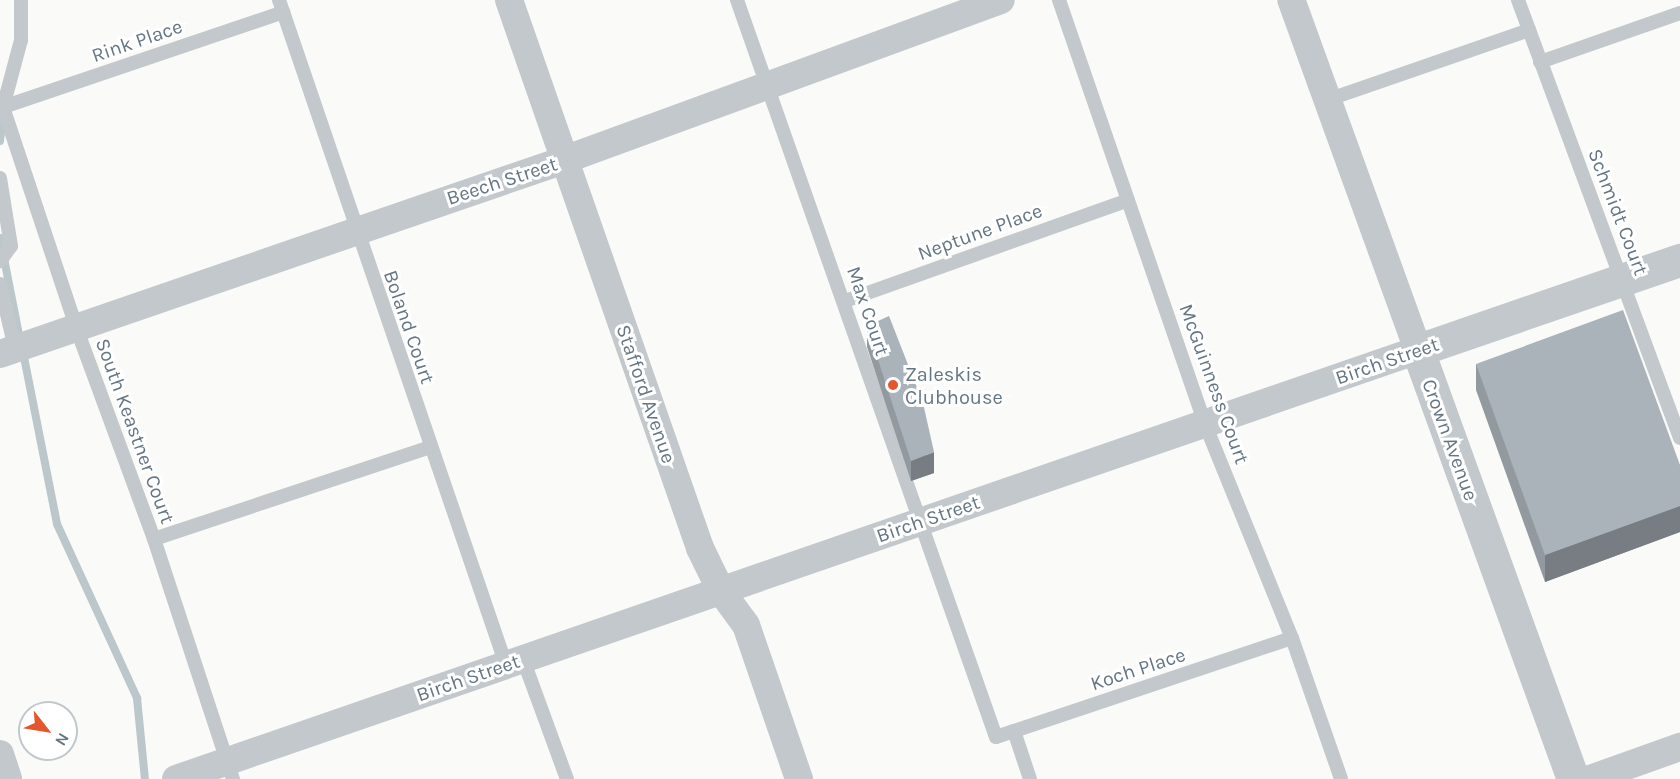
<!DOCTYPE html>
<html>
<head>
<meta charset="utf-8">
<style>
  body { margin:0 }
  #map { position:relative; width:1680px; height:779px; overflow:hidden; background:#fafaf8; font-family:Karla,sans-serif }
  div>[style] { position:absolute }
  .stream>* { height:8px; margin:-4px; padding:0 4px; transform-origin:4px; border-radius:4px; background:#bbc7cb }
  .service>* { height:14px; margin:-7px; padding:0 7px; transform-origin:7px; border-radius:7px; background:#c3c8cc }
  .minor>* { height:28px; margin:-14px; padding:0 14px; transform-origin:14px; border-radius:14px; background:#c3c8cc }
  .tertiary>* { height:33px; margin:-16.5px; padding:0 16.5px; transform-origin:16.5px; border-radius:16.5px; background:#c3c8cc }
  .wall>* { inset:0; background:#929a9f }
  .shaded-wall>* { inset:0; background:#777d82 }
  .building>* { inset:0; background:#aab3b9 }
  .dots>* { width:16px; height:16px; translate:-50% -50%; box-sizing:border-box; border:3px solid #fff; border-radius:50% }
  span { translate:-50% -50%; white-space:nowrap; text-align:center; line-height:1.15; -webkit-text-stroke:6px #fff; paint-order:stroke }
  .street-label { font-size:20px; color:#657683 }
  .poi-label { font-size:20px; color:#657683 }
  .left { translate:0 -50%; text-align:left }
  .north { position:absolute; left:18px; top:701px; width:60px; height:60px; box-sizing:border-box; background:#fff; border:2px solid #c1c8cd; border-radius:50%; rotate:121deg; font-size:16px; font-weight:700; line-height:24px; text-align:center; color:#657683 }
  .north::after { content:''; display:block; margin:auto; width:21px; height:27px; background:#e4572e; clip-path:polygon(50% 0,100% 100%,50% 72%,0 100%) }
</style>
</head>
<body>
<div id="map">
  <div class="stream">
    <i style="left:0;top:141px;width:25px;rotate:-83deg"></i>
    <i style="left:0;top:238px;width:104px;rotate:78.9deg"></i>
    <i style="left:23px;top:352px;width:175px;rotate:78.8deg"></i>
    <i style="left:57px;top:524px;width:192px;rotate:65.3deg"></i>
    <i style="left:137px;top:698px;width:81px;rotate:84.4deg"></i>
  </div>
  <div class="service">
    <i style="left:279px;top:0;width:703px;rotate:71.15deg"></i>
    <i style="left:737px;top:0;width:781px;rotate:70.64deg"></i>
    <i style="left:996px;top:737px;width:312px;rotate:-18.5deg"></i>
    <i style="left:1059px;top:0;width:448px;rotate:71deg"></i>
    <i style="left:1205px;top:424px;width:231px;rotate:67.9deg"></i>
    <i style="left:1292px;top:638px;width:149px;rotate:70.8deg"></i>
    <i style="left:1518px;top:0;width:467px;rotate:69.7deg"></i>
    <i style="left:1540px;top:62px;width:148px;rotate:-19.3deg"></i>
    <i style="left:0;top:98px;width:241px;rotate:71.6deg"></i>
    <i style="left:76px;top:327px;width:226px;rotate:69.8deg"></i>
    <i style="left:154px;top:539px;width:253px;rotate:71.8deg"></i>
    <i style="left:1327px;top:100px;width:214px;rotate:-19.1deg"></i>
    <i style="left:3px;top:107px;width:296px;rotate:-18.7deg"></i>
    <i style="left:2px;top:111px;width:73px;rotate:-75deg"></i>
    <i style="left:21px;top:40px;width:40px;rotate:-90deg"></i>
    <i style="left:0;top:178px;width:69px;rotate:80.8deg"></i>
    <i style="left:11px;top:246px;width:19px;rotate:126deg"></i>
    <i style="left:0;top:284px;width:67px;rotate:77deg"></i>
    <i style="left:845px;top:301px;width:300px;rotate:-19.6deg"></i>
    <i style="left:154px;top:539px;width:291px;rotate:-18.4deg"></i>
    <i style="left:523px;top:659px;width:128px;rotate:69.9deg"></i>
    <i style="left:1014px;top:731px;width:51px;rotate:71.6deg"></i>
  </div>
  <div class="minor">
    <i style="left:509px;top:0;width:580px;rotate:70.78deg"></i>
    <i style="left:700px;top:548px;width:48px;rotate:64deg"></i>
    <i style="left:721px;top:591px;width:42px;rotate:53.7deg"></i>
    <i style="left:746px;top:625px;width:163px;rotate:71deg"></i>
    <i style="left:0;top:354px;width:596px;rotate:-18.98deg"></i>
    <i style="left:564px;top:160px;width:465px;rotate:-20.1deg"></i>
    <i style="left:0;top:754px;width:26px;rotate:72deg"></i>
    <i style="left:176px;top:779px;width:1314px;rotate:-19.06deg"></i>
    <i style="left:1418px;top:350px;width:372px;rotate:-109.9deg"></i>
    <i style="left:1590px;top:779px;width:96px;rotate:-19.6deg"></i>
  </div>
  <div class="tertiary">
    <i style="left:1573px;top:779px;width:456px;rotate:-109.9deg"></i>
    <i style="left:1418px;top:350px;width:277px;rotate:-19deg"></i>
  </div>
  <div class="wall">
    <i style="clip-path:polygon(867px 326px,934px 473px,911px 481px,867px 347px)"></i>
    <i style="clip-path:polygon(1476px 364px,1680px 465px,1680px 532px,1545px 582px,1476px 390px)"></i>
  </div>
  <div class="shaded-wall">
    <i style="clip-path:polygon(934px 452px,934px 473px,911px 481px,911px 461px)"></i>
    <i style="clip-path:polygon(1680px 506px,1680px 532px,1545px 582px,1545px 555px)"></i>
  </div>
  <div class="building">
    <i style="clip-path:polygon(1623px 310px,1680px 465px,1680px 506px,1545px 555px,1476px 364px)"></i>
    <i style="clip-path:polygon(889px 316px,923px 403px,934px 452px,911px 461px,867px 326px)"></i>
  </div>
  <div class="dots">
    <i style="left:893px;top:385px;background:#e4572e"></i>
  </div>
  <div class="street-label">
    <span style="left:137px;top:41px;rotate:-19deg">Rink Place</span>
    <span style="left:502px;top:181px;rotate:-18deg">Beech Street</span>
    <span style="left:1618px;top:212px;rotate:69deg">Schmidt Court</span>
    <span style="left:980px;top:232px;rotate:-20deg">Neptune Place</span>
    <span style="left:868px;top:311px;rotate:71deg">Max Court</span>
    <span style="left:409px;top:327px;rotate:71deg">Boland Court</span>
    <span style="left:1387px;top:361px;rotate:-19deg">Birch Street</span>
    <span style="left:1214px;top:384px;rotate:70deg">McGuinness Court</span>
    <span style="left:646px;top:394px;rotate:71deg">Stafford Avenue</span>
    <span style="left:135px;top:431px;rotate:70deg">South Keastner Court</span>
    <span style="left:1450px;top:440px;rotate:70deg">Crown Avenue</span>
    <span style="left:928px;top:519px;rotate:-19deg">Birch Street</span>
    <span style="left:1138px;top:669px;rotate:-18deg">Koch Place</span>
    <span style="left:468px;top:678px;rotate:-19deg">Birch Street</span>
  </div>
  <div class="poi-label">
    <span class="left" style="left:905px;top:386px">Zaleskis<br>Clubhouse</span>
  </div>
  <div class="north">N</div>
</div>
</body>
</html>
